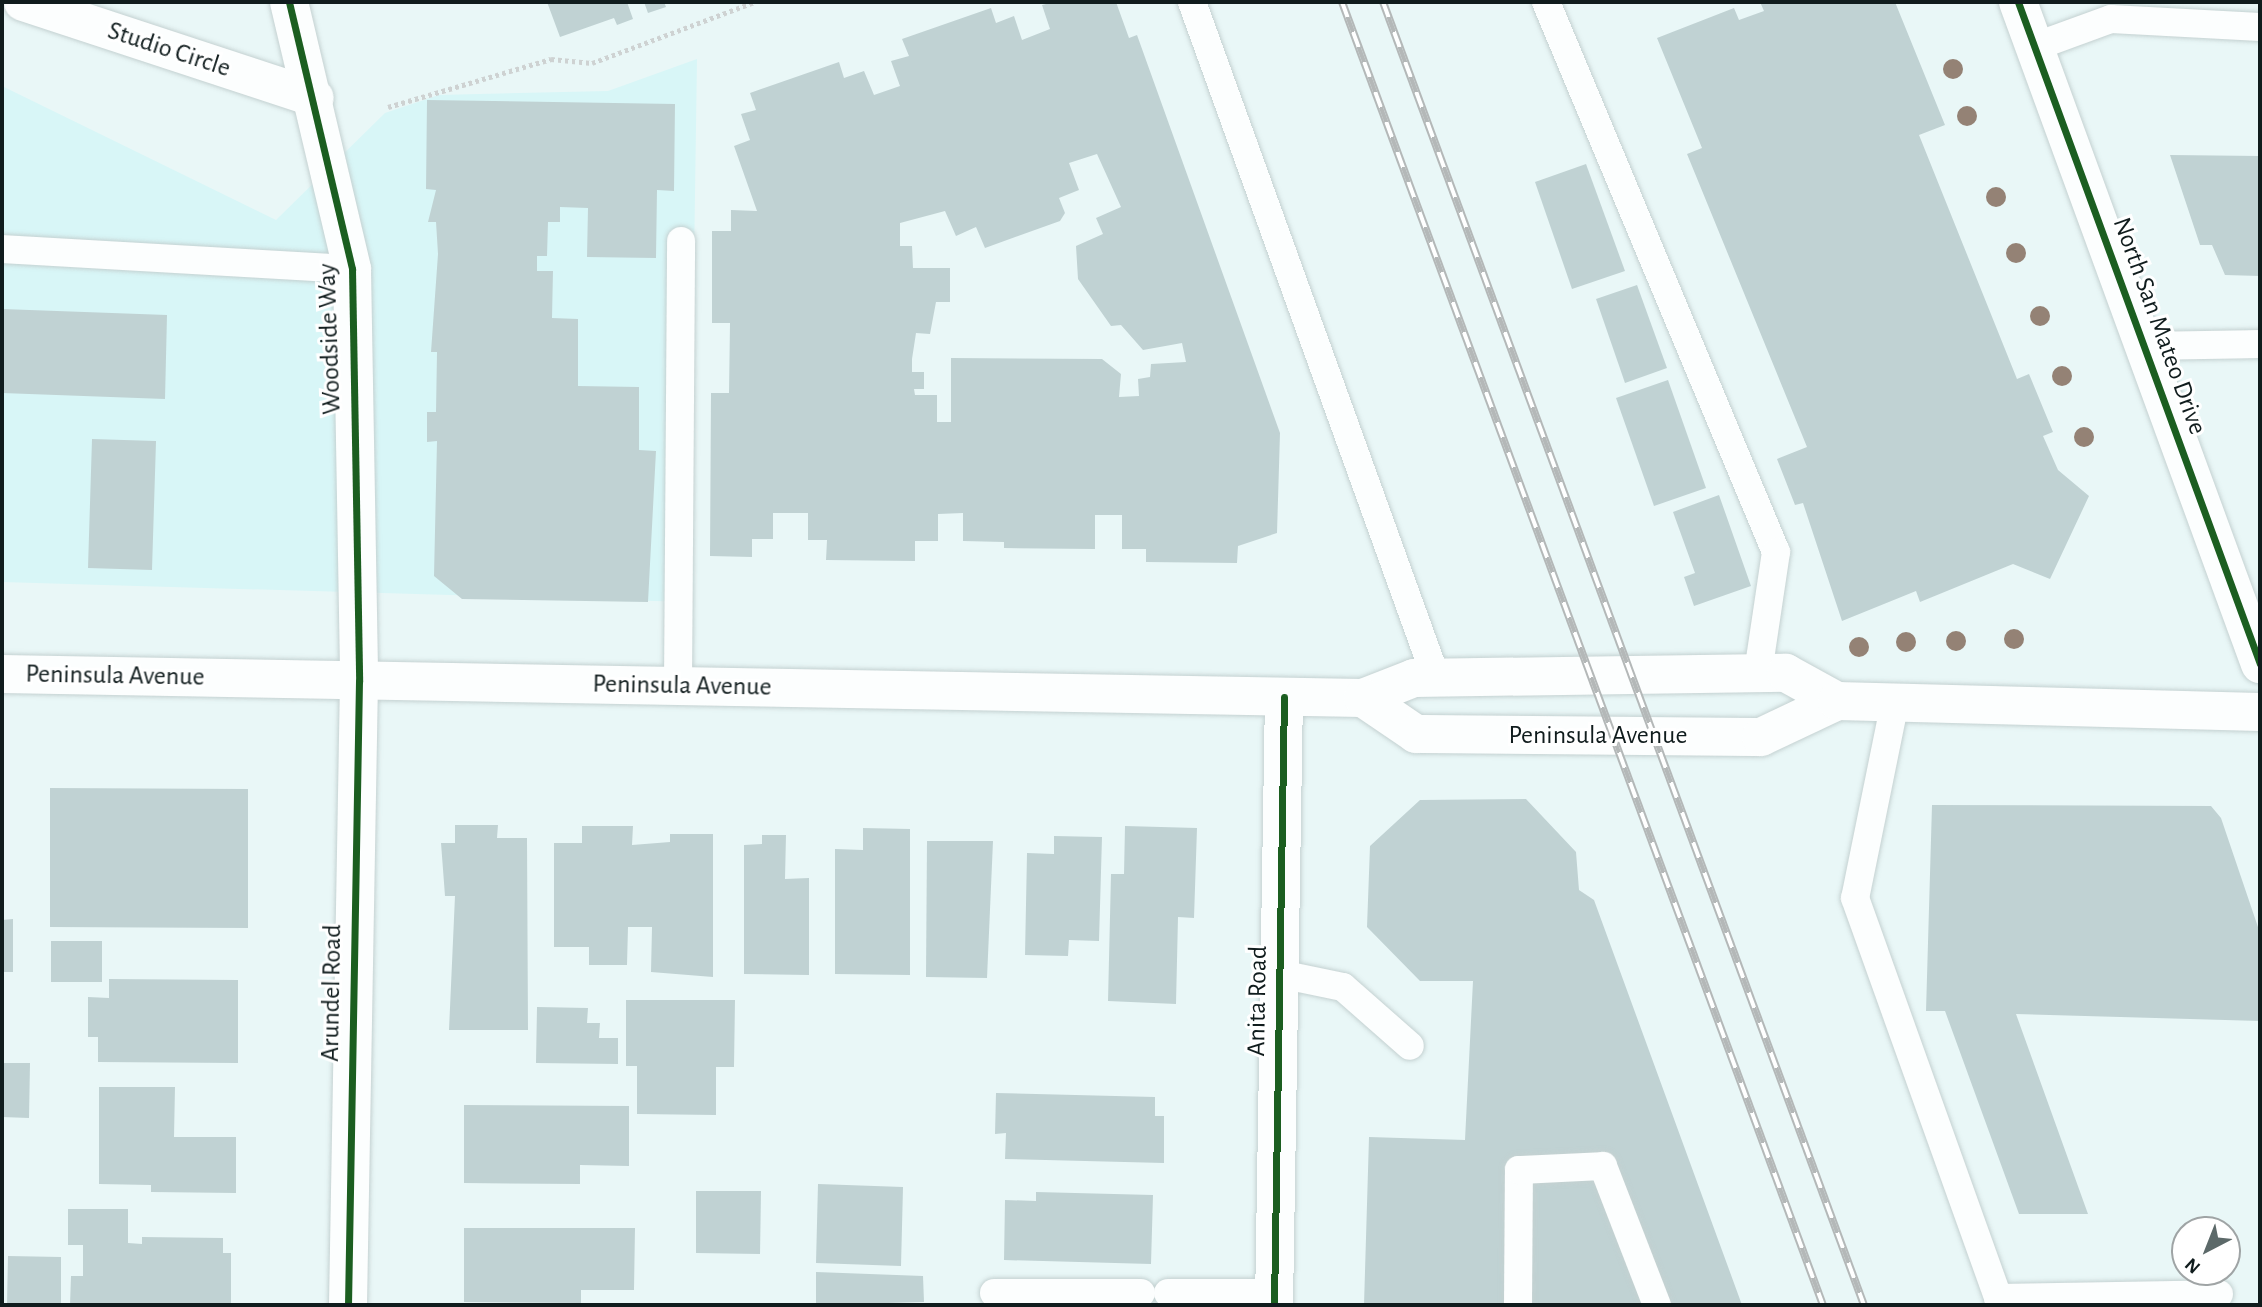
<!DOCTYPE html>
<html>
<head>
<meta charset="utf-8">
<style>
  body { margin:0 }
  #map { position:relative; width:2262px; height:1307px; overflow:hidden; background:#e9f7f7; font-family:"Alegreya Sans",sans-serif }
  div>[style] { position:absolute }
  .built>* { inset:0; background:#d8f6f7 }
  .building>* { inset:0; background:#c0d2d3 }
  .path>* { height:4.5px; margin-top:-2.25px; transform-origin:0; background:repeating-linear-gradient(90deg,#ced2d2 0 3.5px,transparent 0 7px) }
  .roads { filter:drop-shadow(0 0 2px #c4d1d1) drop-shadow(0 0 2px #c4d1d1) }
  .lane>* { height:28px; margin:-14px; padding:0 14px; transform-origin:14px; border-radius:14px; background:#fcfefe }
  .street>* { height:38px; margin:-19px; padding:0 19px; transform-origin:19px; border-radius:19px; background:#fcfefe }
  .secondary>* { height:38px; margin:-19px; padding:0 19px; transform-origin:19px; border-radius:19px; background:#fcfefe }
  .rail>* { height:8px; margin-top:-4px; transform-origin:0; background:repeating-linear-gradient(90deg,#fff 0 16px,#b4b8b8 0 32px); box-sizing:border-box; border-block:2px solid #b4b8b8 }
  .cycleway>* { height:7px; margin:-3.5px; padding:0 3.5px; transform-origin:3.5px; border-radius:3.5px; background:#1b5e20 }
  .trees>* { width:20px; height:20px; margin:-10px; border-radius:50%; background:#948275 }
  span { translate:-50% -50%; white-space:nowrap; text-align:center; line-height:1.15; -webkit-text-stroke:6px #fff; paint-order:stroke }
  .street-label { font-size:26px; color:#101c1d }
  .frame { position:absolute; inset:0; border:4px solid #101c1d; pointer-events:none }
  .north { position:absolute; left:2171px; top:1216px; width:70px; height:70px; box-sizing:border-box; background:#fff; border:2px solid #9fa4a5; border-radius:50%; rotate:222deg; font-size:19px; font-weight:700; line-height:28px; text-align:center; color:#101c1d }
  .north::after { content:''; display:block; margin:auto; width:24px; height:32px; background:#5c6969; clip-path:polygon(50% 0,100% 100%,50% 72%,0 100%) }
</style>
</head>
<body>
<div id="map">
  <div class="built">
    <i style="clip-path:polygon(697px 59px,689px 602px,2px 582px,2px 86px,276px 220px,385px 113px,439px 95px,608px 91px)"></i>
  </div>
  <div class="building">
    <i style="clip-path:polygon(547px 2px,627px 2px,633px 19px,617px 25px,614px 18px,560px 37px)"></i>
    <i style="clip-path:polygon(644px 2px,664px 2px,666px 7px,648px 13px)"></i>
    <i style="clip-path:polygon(evenodd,1054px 2px,1116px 2px,1129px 38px,1137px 35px,1280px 433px,1277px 533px,1238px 546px,1237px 563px,1146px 562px,1146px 549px,1122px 549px,1122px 515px,1095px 515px,1095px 549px,1004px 548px,1004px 542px,963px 541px,963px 513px,938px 514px,938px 541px,915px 541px,915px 561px,826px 560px,827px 540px,808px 540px,808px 513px,773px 513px,773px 539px,752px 539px,752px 557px,710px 556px,711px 393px,729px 393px,730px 323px,712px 323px,712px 231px,731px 231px,731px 210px,757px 211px,734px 146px,750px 140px,741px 114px,756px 110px,750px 93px,839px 62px,844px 78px,864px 71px,874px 95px,900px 86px,891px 61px,909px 56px,902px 39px,991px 8px,996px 23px,1014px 16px,1022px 40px,1050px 29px,1042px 5px,1054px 2px,1097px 154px,1121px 207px,1096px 218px,1103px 234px,1076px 246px,1078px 279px,1111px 326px,1121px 325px,1143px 350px,1182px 343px,1186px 362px,1151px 364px,1150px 377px,1138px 379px,1139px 396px,1119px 397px,1121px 374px,1102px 359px,951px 358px,951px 422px,937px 422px,937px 395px,915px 395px,914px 389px,924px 389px,924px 372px,912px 372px,912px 359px,916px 333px,930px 334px,936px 302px,950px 302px,950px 268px,913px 268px,912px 246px,900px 246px,900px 223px,945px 211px,956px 236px,976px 227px,985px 248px,1060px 221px,1065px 213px,1059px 198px,1079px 190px,1069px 163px,1097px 154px)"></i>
    <i style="clip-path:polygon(1760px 2px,1895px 2px,1945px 125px,1919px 135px,2017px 379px,2029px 374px,2053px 432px,2043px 436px,2058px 470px,2089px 496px,2050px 579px,2013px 564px,1920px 602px,1916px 591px,1842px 621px,1803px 503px,1795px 505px,1777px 459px,1807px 447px,1687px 154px,1702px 148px,1657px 38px,1734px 8px,1739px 20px,1764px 11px)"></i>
    <i style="clip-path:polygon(427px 100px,675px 104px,674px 191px,657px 190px,656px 258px,587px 257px,588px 208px,560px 207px,560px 222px,548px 222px,547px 256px,537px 256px,537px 271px,553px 271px,552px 318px,578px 319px,578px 386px,639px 387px,639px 450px,656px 451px,648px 602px,462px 599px,434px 576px,437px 441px,427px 442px,427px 412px,436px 412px,437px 352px,431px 352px,438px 254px,436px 222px,428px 222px,436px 190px,426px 189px)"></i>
    <i style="clip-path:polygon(2170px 155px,2260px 156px,2260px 276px,2225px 275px,2212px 245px,2200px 245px)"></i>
    <i style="clip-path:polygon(1586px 164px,1625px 271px,1572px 289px,1535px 182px)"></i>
    <i style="clip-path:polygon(1637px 285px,1667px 368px,1625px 383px,1596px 299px)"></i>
    <i style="clip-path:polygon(2px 309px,167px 315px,165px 399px,2px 393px)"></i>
    <i style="clip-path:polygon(1668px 380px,1706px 488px,1654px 506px,1616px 398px)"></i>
    <i style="clip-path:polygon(92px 439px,156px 441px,152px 570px,88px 568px)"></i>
    <i style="clip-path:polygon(1719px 495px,1751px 586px,1694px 606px,1684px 577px,1695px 573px,1673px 512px)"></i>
    <i style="clip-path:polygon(50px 788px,248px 789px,248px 928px,50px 927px)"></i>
    <i style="clip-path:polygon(1526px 799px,1576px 852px,1579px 890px,1594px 900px,1742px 1305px,1364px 1305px,1369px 1137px,1465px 1140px,1473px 981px,1420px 981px,1367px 927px,1370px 846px,1420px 800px)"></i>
    <i style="clip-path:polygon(1932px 805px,2211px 806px,2221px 818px,2260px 933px,2260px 1021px,2016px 1014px,2088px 1214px,2019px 1214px,1945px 1011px,1926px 1011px)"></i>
    <i style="clip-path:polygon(455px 825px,498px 825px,497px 838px,527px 838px,528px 1030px,449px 1030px,455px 896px,445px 896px,441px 843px,455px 843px)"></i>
    <i style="clip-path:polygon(582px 826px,633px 826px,632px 845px,670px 842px,670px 834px,713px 834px,713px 977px,651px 972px,652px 927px,628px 927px,627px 965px,589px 965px,589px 947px,554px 947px,554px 843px,582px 843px)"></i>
    <i style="clip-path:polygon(1125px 826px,1197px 828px,1194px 918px,1178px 917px,1176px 1004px,1108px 1001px,1111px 874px,1124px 874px)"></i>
    <i style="clip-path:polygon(863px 828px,910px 829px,910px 975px,835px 974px,835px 849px,863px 850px)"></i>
    <i style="clip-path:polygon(762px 835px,786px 835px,785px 879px,809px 878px,809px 975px,744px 974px,744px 845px,762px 844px)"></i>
    <i style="clip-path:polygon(1054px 836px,1102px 837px,1099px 941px,1069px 940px,1068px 956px,1025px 955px,1027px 853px,1054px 854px)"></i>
    <i style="clip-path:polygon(927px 841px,993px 841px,987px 978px,926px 977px)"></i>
    <i style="clip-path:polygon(13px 919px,13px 972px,2px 972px,2px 920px)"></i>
    <i style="clip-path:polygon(51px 941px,102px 941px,102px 982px,51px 982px)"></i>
    <i style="clip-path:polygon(109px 979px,238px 980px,238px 1063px,98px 1062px,98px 1037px,88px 1037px,88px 997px,109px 998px)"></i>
    <i style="clip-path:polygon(626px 1000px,735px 1000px,734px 1067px,716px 1067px,716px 1115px,637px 1114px,637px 1066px,626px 1066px)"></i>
    <i style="clip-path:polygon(537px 1007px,588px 1008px,587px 1023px,600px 1023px,599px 1038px,618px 1038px,618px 1064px,536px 1063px)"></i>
    <i style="clip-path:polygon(2px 1063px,30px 1063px,29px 1118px,2px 1117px)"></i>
    <i style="clip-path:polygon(99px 1087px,175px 1087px,174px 1137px,236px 1137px,236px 1193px,151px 1192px,151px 1185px,99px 1184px)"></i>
    <i style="clip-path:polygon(996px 1093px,1155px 1097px,1155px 1116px,1164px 1116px,1164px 1163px,1005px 1159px,1006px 1133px,995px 1134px)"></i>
    <i style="clip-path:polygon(464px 1105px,629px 1106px,629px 1166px,580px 1165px,580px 1184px,464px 1183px)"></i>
    <i style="clip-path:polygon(818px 1184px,903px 1187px,901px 1266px,816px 1263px)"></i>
    <i style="clip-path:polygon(696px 1191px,761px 1191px,760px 1254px,696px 1253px)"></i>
    <i style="clip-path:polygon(1036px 1192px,1153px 1195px,1151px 1264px,1004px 1260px,1005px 1200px,1036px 1201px)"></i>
    <i style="clip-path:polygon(68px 1209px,128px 1209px,128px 1243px,142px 1244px,142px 1237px,223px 1238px,223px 1253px,231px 1253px,231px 1305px,70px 1305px,71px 1276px,83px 1276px,83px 1245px,68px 1245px)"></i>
    <i style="clip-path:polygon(464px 1228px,635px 1228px,634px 1290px,581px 1290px,581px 1303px,464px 1302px)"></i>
    <i style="clip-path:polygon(8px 1256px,61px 1257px,61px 1305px,7px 1305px)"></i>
    <i style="clip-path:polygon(816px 1272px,923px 1276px,924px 1302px,816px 1305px)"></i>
  </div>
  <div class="path">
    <i style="left:388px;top:107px;width:170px;rotate:-16.4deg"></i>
    <i style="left:551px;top:59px;width:41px;rotate:5.6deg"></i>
    <i style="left:592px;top:63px;width:173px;rotate:-20.6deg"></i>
  </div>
  <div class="roads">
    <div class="lane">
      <i style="left:1192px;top:2px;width:719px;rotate:70.15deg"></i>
      <i style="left:1546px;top:2px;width:596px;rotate:67.31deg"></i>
      <i style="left:1776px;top:552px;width:122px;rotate:98.5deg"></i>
      <i style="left:2034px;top:47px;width:82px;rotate:-20deg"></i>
      <i style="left:2111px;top:19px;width:149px;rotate:3.1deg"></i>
      <i style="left:2px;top:249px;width:351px;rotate:3.3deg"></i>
      <i style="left:2144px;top:346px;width:116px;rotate:-1deg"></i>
      <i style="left:678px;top:686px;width:445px;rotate:-89.6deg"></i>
      <i style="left:1895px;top:702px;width:200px;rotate:101.5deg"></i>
      <i style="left:1855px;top:898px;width:432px;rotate:70.3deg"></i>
      <i style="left:1280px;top:974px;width:64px;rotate:11.7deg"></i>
      <i style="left:1343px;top:987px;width:89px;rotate:41.4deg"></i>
      <i style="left:994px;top:1293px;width:147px"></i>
      <i style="left:1168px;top:1293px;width:106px"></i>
      <i style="left:1998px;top:1298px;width:221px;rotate:-1deg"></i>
      <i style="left:1518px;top:1305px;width:135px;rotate:-89.6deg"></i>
      <i style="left:1519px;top:1170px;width:84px;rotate:-2.7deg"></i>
      <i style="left:1603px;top:1166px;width:149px;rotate:68.8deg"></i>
    </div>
    <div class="street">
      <i style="left:23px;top:2px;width:307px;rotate:18.2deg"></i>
      <i style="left:289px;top:2px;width:274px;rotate:76.7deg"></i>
      <i style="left:352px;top:269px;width:412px;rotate:89deg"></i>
      <i style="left:359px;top:681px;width:624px;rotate:91.01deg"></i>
      <i style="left:1274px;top:1305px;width:608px;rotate:-89.06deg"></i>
    </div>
    <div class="secondary">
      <i style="left:2018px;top:2px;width:705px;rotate:69.92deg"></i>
      <i style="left:2px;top:674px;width:1361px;rotate:1.01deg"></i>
      <i style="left:1363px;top:698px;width:55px;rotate:-21.4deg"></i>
      <i style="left:1414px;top:678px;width:372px;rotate:-0.8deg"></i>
      <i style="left:1786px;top:673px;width:58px;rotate:28.8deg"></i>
      <i style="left:1363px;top:698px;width:64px;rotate:34.2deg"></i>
      <i style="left:1416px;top:734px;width:345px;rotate:0.5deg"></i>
      <i style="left:1761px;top:737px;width:84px;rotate:-25.3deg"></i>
      <i style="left:1837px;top:701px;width:423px;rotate:1.5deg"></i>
    </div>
  </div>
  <div class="rail">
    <i style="left:1342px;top:2px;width:1389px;rotate:69.74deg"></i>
    <i style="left:1383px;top:2px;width:1389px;rotate:69.74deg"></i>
  </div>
  <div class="cycleway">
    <i style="left:289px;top:2px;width:274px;rotate:76.7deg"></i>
    <i style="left:352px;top:269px;width:412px;rotate:89deg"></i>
    <i style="left:359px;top:681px;width:624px;rotate:91.01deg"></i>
    <i style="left:2018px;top:2px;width:705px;rotate:69.92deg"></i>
    <i style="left:1274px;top:1305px;width:608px;rotate:-89.06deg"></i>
  </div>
  <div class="trees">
    <i style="left:1953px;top:69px"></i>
    <i style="left:1967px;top:116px"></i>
    <i style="left:1996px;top:197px"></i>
    <i style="left:2016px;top:253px"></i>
    <i style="left:2040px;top:316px"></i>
    <i style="left:2062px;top:376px"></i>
    <i style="left:2084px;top:437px"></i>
    <i style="left:2014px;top:639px"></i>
    <i style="left:1956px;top:641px"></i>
    <i style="left:1906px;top:642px"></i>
    <i style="left:1859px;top:647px"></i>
  </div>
  <div class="street-label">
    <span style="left:169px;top:50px;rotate:18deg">Studio Circle</span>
    <span style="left:2159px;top:326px;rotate:70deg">North San Mateo Drive</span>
    <span style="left:330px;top:339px;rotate:-92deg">Woodside Way</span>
    <span style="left:115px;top:676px;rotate:1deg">Peninsula Avenue</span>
    <span style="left:682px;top:686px;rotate:1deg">Peninsula Avenue</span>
    <span style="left:1598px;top:736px">Peninsula Avenue</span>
    <span style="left:332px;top:993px;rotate:-89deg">Arundel Road</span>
    <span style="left:1258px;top:1001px;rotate:-89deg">Anita Road</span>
  </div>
  <div class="frame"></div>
  <div class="north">N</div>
</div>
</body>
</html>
